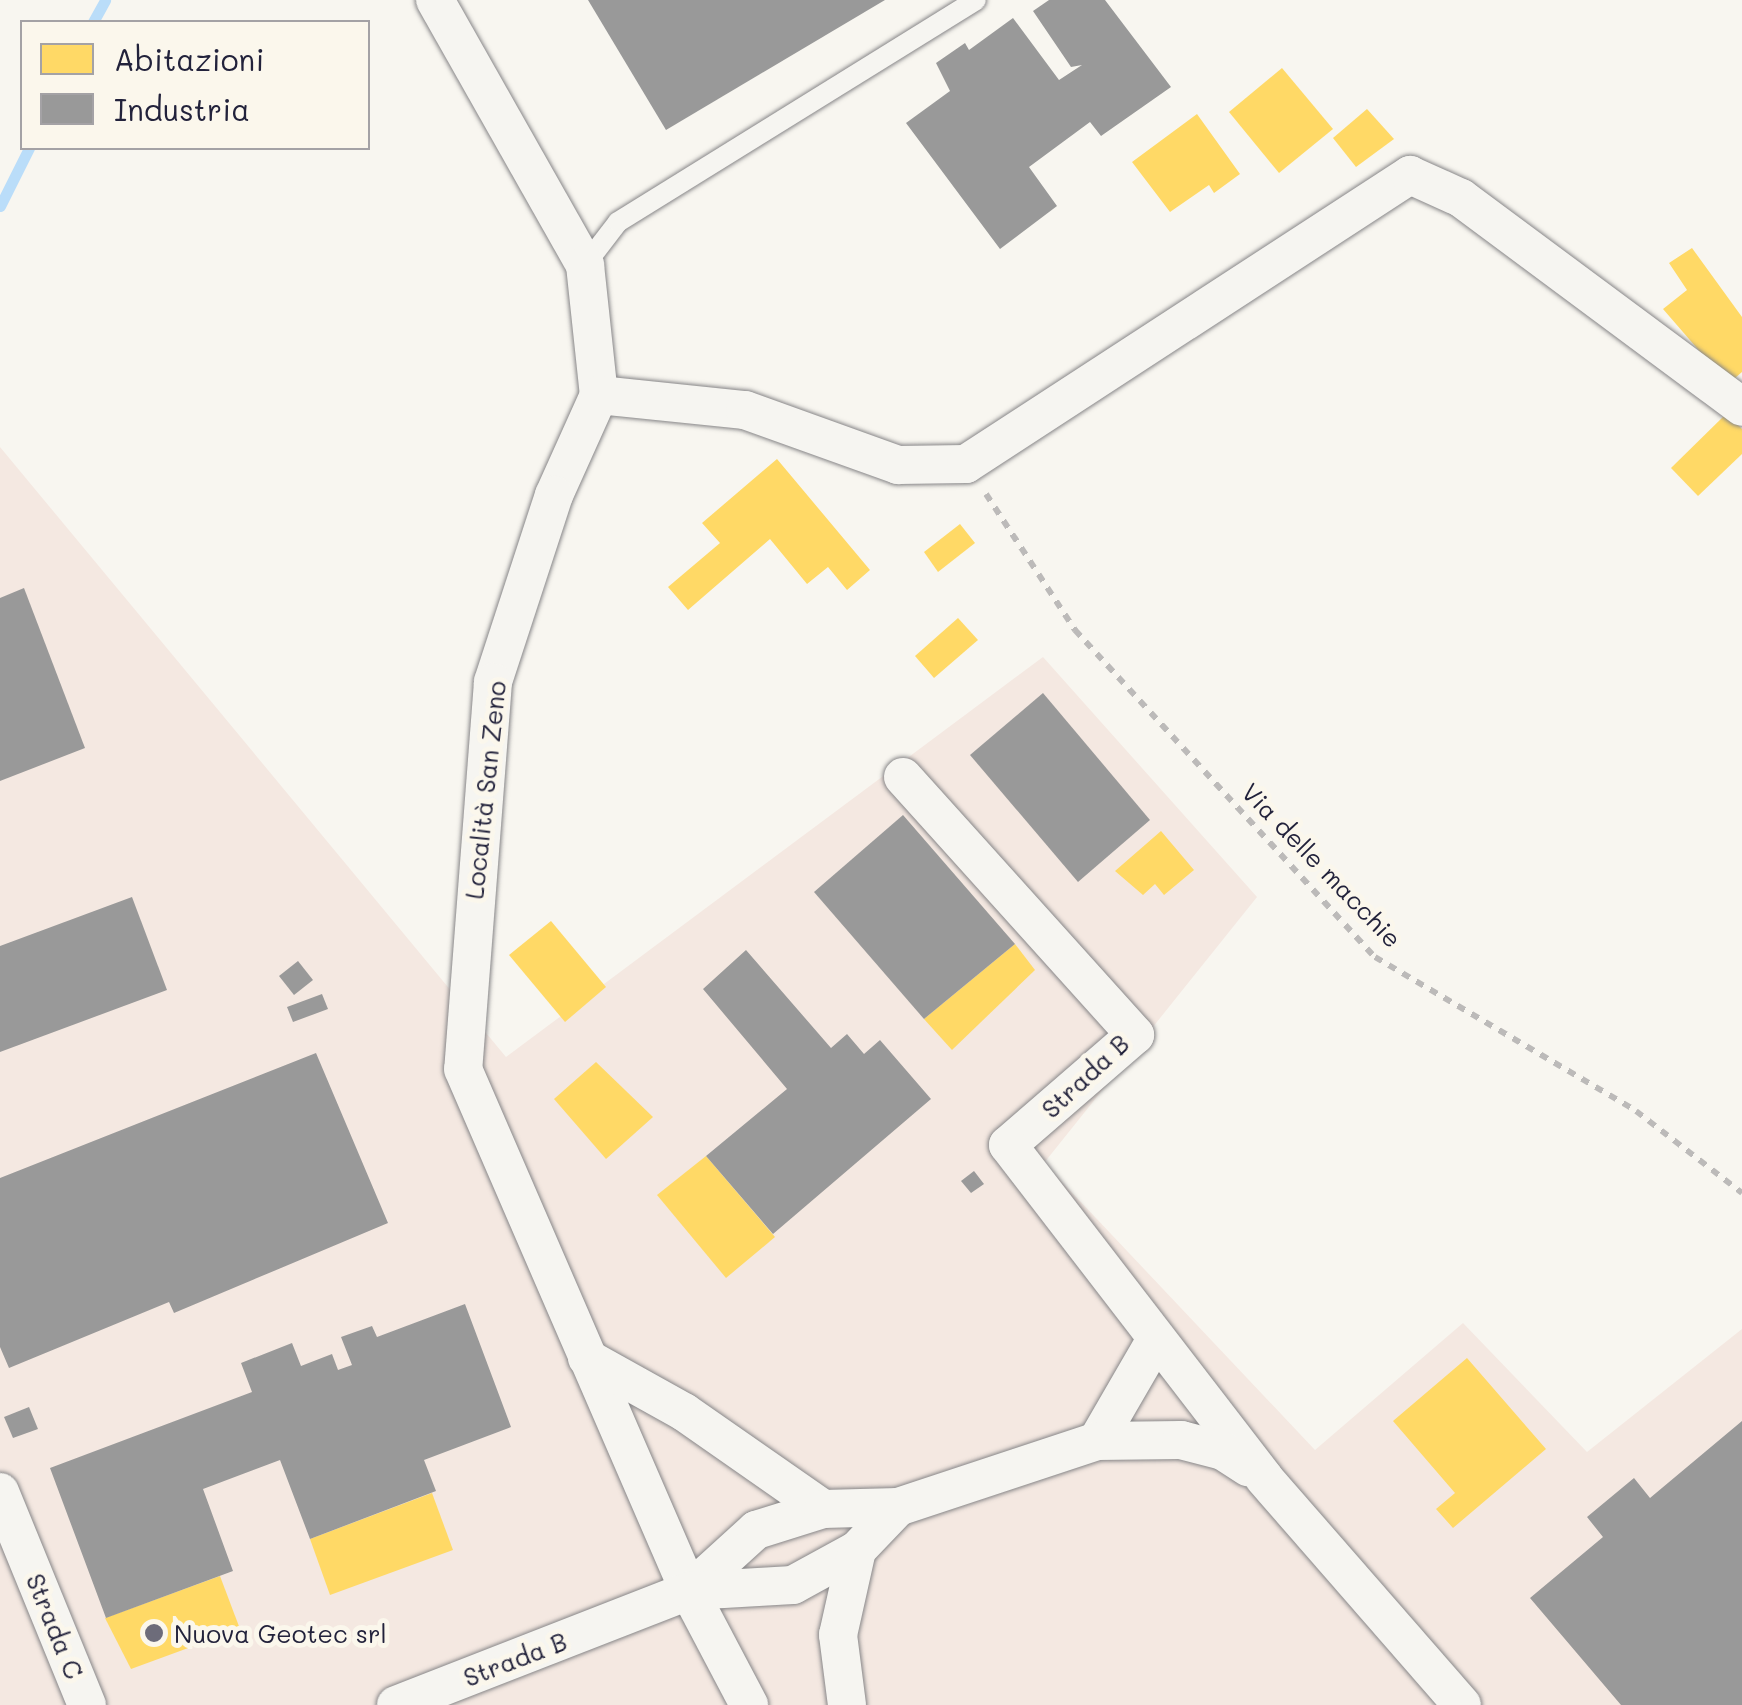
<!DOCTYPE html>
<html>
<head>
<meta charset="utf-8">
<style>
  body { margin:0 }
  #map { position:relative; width:1742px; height:1705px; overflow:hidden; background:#f8f6f0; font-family:Mali,sans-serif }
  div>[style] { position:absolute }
  .built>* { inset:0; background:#f4e8e1 }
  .homes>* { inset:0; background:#ffd966 }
  .industry>* { inset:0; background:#999 }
  .stream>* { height:11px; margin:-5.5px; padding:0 5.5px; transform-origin:5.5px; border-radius:5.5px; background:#baddf9 }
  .path>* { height:6px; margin-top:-3px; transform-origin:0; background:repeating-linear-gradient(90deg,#bcbab9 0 8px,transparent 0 16px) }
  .roads { filter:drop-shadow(0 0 2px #878688) drop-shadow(0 0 2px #878688) }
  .lane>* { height:20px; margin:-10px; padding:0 10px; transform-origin:10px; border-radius:10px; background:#f6f5f1 }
  .street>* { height:38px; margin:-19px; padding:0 19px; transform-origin:19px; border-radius:19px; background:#f6f5f1 }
  .dots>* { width:28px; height:28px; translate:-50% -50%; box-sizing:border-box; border:5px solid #fbf7ec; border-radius:50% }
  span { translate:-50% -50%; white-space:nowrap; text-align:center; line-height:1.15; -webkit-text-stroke:10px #fbf7ec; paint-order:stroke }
  .street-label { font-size:25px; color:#22223b }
  .poi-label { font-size:25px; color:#22223b }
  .left { translate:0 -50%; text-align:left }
  .legend { position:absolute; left:20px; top:20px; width:350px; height:130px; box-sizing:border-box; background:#fbf7ec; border:2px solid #a4a2a5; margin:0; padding:12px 18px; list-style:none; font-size:30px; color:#22223b }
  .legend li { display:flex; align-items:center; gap:20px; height:50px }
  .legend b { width:50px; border:2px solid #a4a2a5 }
</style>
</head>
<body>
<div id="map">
  <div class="built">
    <i style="clip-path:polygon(0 447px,506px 1057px,1043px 657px,1257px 897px,1044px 1163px,1315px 1450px,1463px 1323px,1587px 1452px,1742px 1329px,1742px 1705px,0 1705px)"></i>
  </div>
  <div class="homes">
    <i style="clip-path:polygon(1282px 68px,1333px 129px,1279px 173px,1229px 112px)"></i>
    <i style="clip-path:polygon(1367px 109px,1394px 139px,1356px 167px,1333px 138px)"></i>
    <i style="clip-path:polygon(1197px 114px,1240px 174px,1214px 193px,1209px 185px,1170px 212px,1132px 162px)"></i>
    <i style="clip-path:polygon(1692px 248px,1742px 317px,1742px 372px,1728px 384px,1663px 309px,1687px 290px,1669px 263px)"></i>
    <i style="clip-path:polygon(1727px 413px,1742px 429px,1742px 454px,1698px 496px,1671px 468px)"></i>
    <i style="clip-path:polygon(777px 459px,870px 570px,847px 590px,828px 567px,807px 584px,770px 539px,688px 610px,668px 587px,720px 543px,702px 523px)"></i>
    <i style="clip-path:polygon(960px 524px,975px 543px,938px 572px,924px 552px)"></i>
    <i style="clip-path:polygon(958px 618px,978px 640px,934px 678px,915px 656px)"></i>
    <i style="clip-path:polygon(1161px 831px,1194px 870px,1164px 895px,1155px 884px,1143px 895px,1115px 871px)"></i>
    <i style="clip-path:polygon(551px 921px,606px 987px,565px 1022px,509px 955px)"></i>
    <i style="clip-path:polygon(1015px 944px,1035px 970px,952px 1050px,924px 1019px)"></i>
    <i style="clip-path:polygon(596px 1062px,653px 1117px,606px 1159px,554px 1099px)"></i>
    <i style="clip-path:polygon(706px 1156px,775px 1237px,726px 1278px,657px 1195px)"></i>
    <i style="clip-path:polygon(1467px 1358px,1546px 1449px,1453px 1528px,1436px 1509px,1455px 1493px,1393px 1421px)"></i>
    <i style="clip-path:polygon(432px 1493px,453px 1550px,330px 1595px,310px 1539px)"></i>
    <i style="clip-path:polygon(220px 1576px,240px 1629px,131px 1669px,105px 1618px)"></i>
  </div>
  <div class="industry">
    <i style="clip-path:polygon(588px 0,885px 0,666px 130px)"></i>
    <i style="clip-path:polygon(1049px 0,1105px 0,1171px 87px,1101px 136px,1090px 122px,1029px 167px,1057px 206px,1000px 249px,906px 123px,950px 91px,936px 63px,965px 43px,969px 50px,1013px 18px,1059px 80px,1082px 65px,1071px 67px,1033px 11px)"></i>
    <i style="clip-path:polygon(24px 588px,85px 748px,0 781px,0 598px)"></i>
    <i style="clip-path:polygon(1043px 693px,1150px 820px,1078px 882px,970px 755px)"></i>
    <i style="clip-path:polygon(903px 815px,1015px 944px,924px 1019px,814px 892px)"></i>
    <i style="clip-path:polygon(132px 897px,167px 990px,0 1052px,0 946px)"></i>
    <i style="clip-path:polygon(746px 950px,831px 1048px,847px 1034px,864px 1054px,880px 1040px,931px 1099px,773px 1234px,706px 1156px,787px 1089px,703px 989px)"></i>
    <i style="clip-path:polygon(298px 961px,313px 980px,294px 995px,279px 976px)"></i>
    <i style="clip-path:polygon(322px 994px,328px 1009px,293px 1022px,287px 1007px)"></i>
    <i style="clip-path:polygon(316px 1053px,388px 1223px,174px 1313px,169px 1302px,9px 1368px,0 1347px,0 1178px)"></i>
    <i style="clip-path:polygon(974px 1171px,984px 1184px,971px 1193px,961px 1181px)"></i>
    <i style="clip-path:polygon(465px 1304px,511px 1427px,424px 1460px,436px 1491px,310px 1539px,280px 1460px,203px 1489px,233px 1571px,106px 1618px,50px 1468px,252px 1392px,241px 1363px,292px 1343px,301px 1366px,332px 1354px,338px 1370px,352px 1365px,341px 1337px,372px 1326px,377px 1337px)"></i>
    <i style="clip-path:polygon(29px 1407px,38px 1429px,13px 1438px,4px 1417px)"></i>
    <i style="clip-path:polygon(1742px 1421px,1742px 1705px,1621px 1705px,1530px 1598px,1603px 1537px,1587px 1517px,1634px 1478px,1650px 1498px)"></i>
  </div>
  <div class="stream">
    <i style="left:93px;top:22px;width:25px;rotate:-61deg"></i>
    <i style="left:0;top:206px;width:65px;rotate:-63.4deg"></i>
  </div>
  <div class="path">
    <i style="left:986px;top:494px;width:163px;rotate:56.8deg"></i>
    <i style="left:1075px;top:630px;width:444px;rotate:47.5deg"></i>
    <i style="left:1375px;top:957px;width:303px;rotate:30.5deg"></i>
    <i style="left:1636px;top:1111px;width:134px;rotate:37.7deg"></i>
  </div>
  <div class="roads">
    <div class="lane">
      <i style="left:585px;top:265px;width:54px;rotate:-52.5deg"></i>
      <i style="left:618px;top:222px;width:421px;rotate:-31.8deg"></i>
    </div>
    <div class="street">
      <i style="left:435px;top:0;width:305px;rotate:60.5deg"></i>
      <i style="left:585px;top:265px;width:131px;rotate:83.9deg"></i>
      <i style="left:599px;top:395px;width:110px;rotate:114.2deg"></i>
      <i style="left:554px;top:495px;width:197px;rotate:108.1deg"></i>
      <i style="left:493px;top:682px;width:388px;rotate:94.4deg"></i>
      <i style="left:463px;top:1069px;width:569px;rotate:66.59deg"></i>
      <i style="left:689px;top:1591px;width:129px;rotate:62.2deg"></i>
      <i style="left:599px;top:395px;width:147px;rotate:5.9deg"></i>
      <i style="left:745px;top:410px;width:163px;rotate:19.8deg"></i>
      <i style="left:898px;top:465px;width:68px;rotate:-0.8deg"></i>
      <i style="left:966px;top:464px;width:530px;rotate:-33.06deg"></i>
      <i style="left:1410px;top:175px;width:56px;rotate:24.3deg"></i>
      <i style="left:1461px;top:198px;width:350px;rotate:36.6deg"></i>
      <i style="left:903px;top:777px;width:347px;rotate:48deg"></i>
      <i style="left:1135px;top:1035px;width:168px;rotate:139.1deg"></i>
      <i style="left:1008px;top:1145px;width:420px;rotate:52.4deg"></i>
      <i style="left:1264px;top:1478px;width:301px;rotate:48.9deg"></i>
      <i style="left:587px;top:1358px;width:111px;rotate:29.1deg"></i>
      <i style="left:684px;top:1412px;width:169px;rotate:34.9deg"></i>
      <i style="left:1097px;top:1441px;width:116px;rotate:-59.9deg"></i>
      <i style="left:0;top:1492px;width:230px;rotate:67.8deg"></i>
      <i style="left:689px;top:1591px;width:91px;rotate:-42.3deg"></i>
      <i style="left:756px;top:1530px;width:70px;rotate:-17.4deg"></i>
      <i style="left:823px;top:1509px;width:75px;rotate:-1.5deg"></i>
      <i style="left:898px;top:1507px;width:210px;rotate:-18.3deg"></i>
      <i style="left:1097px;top:1441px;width:84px;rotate:-0.7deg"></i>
      <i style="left:1181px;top:1440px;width:43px;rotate:14.7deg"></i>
      <i style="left:1223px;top:1451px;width:30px;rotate:33deg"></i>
      <i style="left:396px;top:1705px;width:314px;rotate:-21.3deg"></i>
      <i style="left:689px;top:1591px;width:104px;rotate:-3.3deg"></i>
      <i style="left:793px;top:1585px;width:73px;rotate:-28.7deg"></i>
      <i style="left:857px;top:1550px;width:59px;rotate:-46.4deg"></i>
      <i style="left:847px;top:1705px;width:71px;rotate:-97.3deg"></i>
      <i style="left:838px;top:1635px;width:87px;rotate:-77.4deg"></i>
    </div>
  </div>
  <div class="dots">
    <i style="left:154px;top:1633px;background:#6d6c7a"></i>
  </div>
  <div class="street-label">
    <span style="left:485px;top:790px;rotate:-84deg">Località San Zeno</span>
    <span style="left:1322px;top:865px;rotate:46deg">Via delle macchie</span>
    <span style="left:1085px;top:1076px;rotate:-43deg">Strada B</span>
    <span style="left:55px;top:1626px;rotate:68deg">Strada C</span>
    <span style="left:515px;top:1659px;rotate:-21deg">Strada B</span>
  </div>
  <div class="poi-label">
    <span class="left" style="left:174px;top:1633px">Nuova Geotec srl</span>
  </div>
  <ul class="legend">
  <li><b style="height:28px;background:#ffd966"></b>Abitazioni</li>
  <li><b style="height:28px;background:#999"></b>Industria</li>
  </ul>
</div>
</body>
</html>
